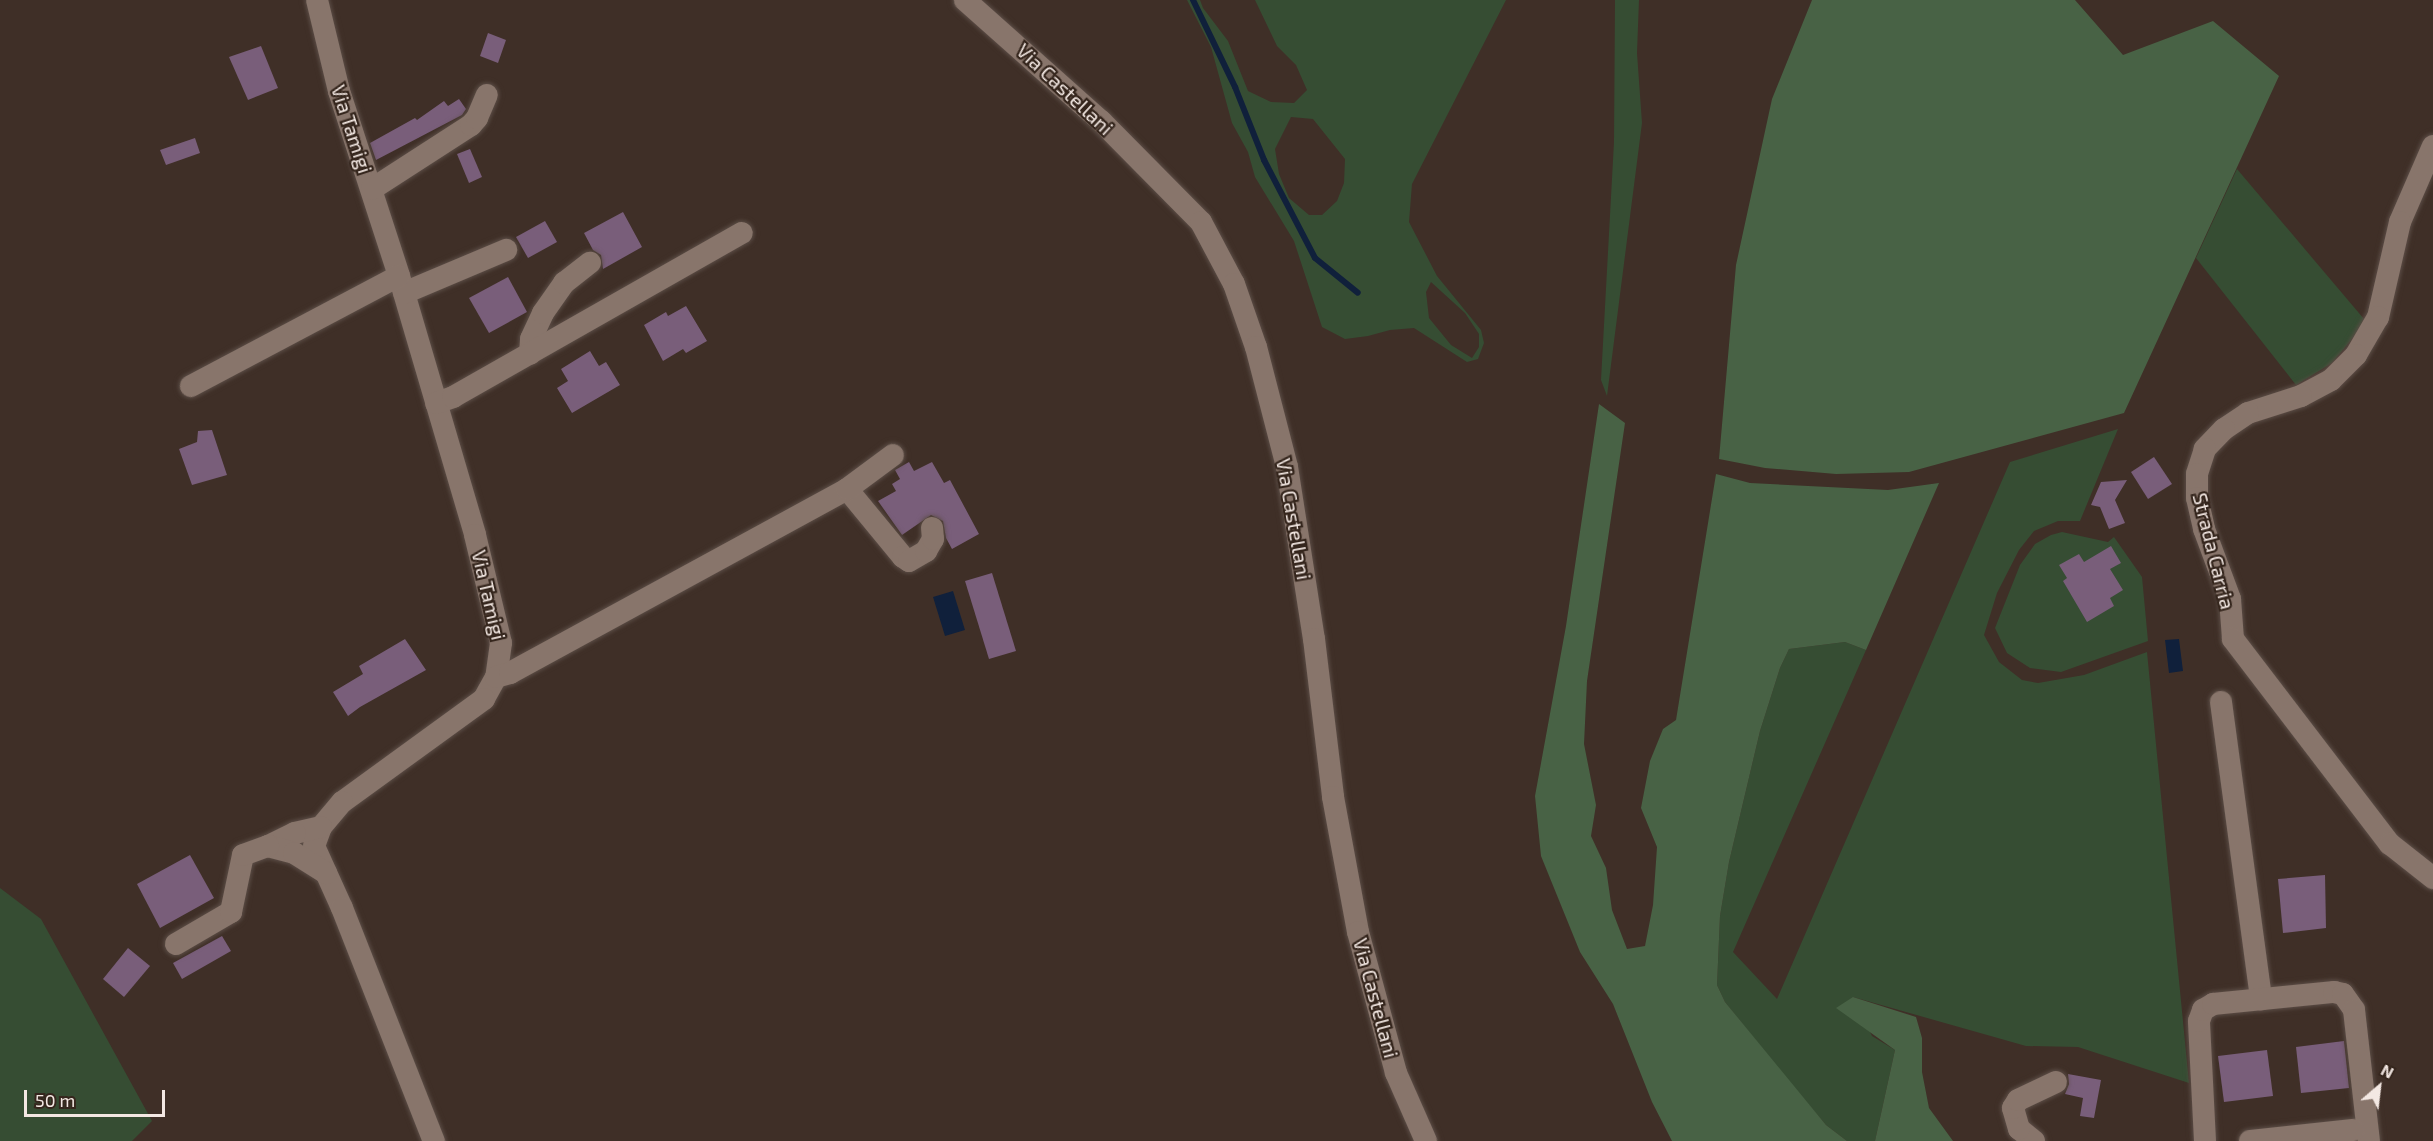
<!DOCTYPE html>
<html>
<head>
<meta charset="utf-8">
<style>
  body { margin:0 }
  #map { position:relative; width:2433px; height:1141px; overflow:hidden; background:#3f2f27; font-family:"Exo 2",sans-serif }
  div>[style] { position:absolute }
  .green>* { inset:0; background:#364d33 }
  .forest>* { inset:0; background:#486245 }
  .water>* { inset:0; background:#10203b }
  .stream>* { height:6px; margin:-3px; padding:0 3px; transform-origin:3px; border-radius:3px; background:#10203b }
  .building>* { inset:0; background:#795e7a }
  .roads { filter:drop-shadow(0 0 2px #5b4d46) drop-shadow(0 0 2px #5b4d46) }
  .minor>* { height:22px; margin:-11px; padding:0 11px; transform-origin:11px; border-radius:11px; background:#88756b }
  span { translate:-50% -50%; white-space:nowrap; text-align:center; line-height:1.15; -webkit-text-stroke:4.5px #35261d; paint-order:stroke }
  .street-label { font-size:20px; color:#f3e8e3 }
  .north { position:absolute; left:2349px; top:1057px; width:60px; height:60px; -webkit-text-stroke:4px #35261d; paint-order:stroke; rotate:28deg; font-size:16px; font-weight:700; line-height:24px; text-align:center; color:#f3e8e3 }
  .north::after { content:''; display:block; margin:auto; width:21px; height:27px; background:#f3e8e3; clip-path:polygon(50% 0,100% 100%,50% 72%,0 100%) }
  .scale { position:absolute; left:24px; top:1090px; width:141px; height:27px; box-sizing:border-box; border:3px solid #f3e8e3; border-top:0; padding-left:8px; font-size:18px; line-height:21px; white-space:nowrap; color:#f3e8e3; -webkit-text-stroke:4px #35261d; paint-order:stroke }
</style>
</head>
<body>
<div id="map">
  <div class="green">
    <i style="clip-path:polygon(evenodd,1187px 0,1200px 0,1203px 8px,1228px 41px,1248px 91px,1271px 102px,1294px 103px,1307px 90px,1296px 65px,1277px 46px,1255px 0,1506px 0,1412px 184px,1409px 222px,1437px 276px,1481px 330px,1484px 343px,1478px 359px,1467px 362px,1414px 328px,1390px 330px,1368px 336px,1345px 339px,1322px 327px,1294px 241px,1255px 177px,1248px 152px,1232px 123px,1211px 47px,1187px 0,1291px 117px,1313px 119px,1345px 159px,1344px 183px,1337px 201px,1322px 215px,1309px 215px,1289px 198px,1279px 174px,1275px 149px,1291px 117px,1187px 0,1431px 282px,1465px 313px,1479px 334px,1479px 347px,1472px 358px,1451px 345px,1429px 318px,1426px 292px,1431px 282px)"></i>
    <i style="clip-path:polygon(1615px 0,1639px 0,1637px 53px,1642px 123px,1607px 396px,1601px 380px,1614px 142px)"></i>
    <i style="clip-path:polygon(2237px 169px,2364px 319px,2357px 333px,2332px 363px,2296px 385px,2196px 258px)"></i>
    <i style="clip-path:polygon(2118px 429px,2080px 521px,2058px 521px,2034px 531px,2019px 550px,1997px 593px,1984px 635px,1999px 662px,2022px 680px,2038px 683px,2084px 675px,2147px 652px,2189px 1083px,2078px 1047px,2026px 1046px,1853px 997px,1872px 1036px,1895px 1050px,1875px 1141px,1847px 1141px,1826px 1125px,1782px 1073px,1725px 1002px,1717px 985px,1720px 916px,1729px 862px,1760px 731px,1780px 668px,1789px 649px,1845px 642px,1866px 650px,1733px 952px,1777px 999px,2010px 462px)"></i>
    <i style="clip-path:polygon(2062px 532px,2108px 542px,2114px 537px,2142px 577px,2148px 641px,2061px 672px,2030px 668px,2007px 653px,1995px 628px,2020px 565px,2035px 544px,2051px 535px)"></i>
    <i style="clip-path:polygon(0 888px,41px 919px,152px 1121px,132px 1141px,0 1141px)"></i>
  </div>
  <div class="forest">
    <i style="clip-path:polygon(1812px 0,2075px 0,2123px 55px,2213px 21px,2279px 76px,2124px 413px,1909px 472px,1836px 474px,1765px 468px,1719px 459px,1736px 265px,1772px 99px)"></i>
    <i style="clip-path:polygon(1599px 404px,1625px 423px,1587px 681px,1584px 744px,1596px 805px,1591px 836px,1606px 868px,1612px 910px,1627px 949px,1645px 946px,1653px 905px,1657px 847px,1641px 808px,1650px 761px,1663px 729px,1676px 720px,1716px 474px,1750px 483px,1888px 490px,1939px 483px,1866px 650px,1845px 642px,1789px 649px,1780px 668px,1760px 731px,1729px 862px,1720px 916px,1717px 985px,1725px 1002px,1826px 1125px,1847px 1141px,1672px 1141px,1652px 1102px,1613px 1004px,1580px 952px,1541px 856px,1535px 796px,1566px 626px)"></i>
    <i style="clip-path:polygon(1853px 997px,1916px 1017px,1922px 1038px,1922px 1072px,1929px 1108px,1953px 1141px,1875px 1141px,1895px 1050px,1836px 1008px)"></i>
  </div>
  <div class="water">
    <i style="clip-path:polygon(953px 591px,965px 630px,945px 636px,933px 597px)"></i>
    <i style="clip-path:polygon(2179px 639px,2183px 671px,2169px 673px,2165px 640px)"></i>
  </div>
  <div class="stream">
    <i style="left:1193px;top:0;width:97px;rotate:64.2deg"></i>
    <i style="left:1235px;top:87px;width:79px;rotate:68.3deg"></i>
    <i style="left:1264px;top:160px;width:110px;rotate:62.5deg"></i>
    <i style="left:1315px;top:258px;width:55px;rotate:39.1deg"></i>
  </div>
  <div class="building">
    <i style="clip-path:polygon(488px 33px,506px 40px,498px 63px,480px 56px)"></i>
    <i style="clip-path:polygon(261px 46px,278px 88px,248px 100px,229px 57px)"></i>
    <i style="clip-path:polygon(459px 99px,466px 109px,462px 115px,376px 160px,370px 143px,415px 118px,417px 120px,444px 101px,448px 106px)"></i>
    <i style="clip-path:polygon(195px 138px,200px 153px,166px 165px,160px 150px)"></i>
    <i style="clip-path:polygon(470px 149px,482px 177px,469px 183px,457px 154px)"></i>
    <i style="clip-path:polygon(623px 212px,642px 247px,603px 269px,601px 255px,593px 250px,584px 233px)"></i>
    <i style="clip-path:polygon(545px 221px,557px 242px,528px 258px,516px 237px)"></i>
    <i style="clip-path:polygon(508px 277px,527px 312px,489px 333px,469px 298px)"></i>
    <i style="clip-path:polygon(686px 306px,707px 341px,686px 353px,683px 349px,663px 361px,644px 325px,666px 312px,668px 316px)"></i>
    <i style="clip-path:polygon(590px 351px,599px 366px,606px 362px,620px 385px,572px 413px,557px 388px,568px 381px,561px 369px)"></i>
    <i style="clip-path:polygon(212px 430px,227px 475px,192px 485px,179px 449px,197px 442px,198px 431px)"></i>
    <i style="clip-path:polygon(2154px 457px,2172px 484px,2148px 499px,2131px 472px)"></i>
    <i style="clip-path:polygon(909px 462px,914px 471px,932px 462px,944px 483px,950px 480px,979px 534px,952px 549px,946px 538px,943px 521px,931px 515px,902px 535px,878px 501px,896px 491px,892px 484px,900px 479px,895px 470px)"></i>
    <i style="clip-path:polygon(2127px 480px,2115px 500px,2125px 523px,2109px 529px,2100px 507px,2091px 505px,2101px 482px)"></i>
    <i style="clip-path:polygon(2111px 546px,2121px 563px,2110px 569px,2123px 590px,2110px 598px,2114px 606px,2087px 622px,2063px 581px,2067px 578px,2059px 565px,2079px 554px,2084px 562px)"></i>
    <i style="clip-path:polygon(992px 573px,1016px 651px,989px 659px,965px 581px)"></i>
    <i style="clip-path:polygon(405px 639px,426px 670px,360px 707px,348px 716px,333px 692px,363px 674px,359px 666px)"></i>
    <i style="clip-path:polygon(190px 855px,214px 898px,160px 928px,137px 884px)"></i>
    <i style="clip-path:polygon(2325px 875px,2326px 928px,2283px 933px,2278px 879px)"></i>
    <i style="clip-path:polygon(222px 936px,231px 951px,182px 979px,173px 963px)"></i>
    <i style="clip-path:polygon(128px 948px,150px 966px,124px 997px,103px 979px)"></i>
    <i style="clip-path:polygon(2344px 1041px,2349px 1088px,2301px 1093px,2296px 1047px)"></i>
    <i style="clip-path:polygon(2267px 1050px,2273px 1096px,2224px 1102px,2218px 1056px)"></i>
    <i style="clip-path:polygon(2068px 1074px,2101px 1080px,2094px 1118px,2080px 1116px,2083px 1098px,2065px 1094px,2069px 1084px)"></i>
  </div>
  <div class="roads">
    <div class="minor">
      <i style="left:317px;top:0;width:94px;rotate:76.4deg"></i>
      <i style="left:339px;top:91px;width:194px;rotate:72deg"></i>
      <i style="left:399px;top:276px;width:270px;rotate:73.6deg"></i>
      <i style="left:475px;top:535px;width:111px;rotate:76.5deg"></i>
      <i style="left:501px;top:643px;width:34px;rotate:98deg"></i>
      <i style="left:496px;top:677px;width:25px;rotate:119deg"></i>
      <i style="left:484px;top:699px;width:175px;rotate:144deg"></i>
      <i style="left:342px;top:802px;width:33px;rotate:130deg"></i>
      <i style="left:321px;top:827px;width:20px;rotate:110deg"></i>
      <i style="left:314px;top:846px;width:68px;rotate:65.7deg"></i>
      <i style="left:342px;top:908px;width:251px;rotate:68.5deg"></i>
      <i style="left:965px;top:0;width:182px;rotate:41.7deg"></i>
      <i style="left:1101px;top:121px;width:142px;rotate:45.3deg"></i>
      <i style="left:1201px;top:222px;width:70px;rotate:62deg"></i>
      <i style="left:1234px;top:284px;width:67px;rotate:70.8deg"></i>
      <i style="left:1256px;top:347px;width:124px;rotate:75.5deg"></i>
      <i style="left:1287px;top:467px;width:174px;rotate:81.1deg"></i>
      <i style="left:1314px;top:639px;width:159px;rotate:83.1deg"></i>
      <i style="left:1333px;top:797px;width:137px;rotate:79.5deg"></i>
      <i style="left:1358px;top:932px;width:146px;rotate:74.9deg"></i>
      <i style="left:1396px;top:1073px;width:74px;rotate:66.2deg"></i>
      <i style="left:2433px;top:146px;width:83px;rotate:113.5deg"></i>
      <i style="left:2400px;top:222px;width:98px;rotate:103deg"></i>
      <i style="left:2378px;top:317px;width:44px;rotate:120.1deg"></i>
      <i style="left:2356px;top:355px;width:35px;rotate:135deg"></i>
      <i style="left:2331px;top:380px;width:34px;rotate:152deg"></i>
      <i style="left:2301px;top:396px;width:56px;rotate:162.2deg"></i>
      <i style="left:2248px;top:413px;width:29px;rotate:146deg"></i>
      <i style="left:2224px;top:429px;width:28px;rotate:134deg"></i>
      <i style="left:2205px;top:449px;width:26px;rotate:108deg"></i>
      <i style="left:2197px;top:474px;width:24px;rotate:90deg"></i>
      <i style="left:2197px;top:498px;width:32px;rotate:77deg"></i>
      <i style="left:2204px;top:529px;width:75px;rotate:69.6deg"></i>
      <i style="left:2230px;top:599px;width:40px;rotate:85.7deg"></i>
      <i style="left:2233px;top:639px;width:258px;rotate:52.6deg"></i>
      <i style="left:2390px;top:844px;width:55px;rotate:38.3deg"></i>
      <i style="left:372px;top:189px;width:118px;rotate:-32.9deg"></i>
      <i style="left:471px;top:125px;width:9px;rotate:-49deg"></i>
      <i style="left:477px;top:118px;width:25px;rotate:-67deg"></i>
      <i style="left:404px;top:293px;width:111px;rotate:-22.9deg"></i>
      <i style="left:530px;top:354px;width:15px;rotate:-86deg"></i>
      <i style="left:531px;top:339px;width:29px;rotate:-65deg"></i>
      <i style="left:543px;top:313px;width:37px;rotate:-55deg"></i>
      <i style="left:564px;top:283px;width:33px;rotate:-38deg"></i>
      <i style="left:191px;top:386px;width:235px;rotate:-27.9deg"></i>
      <i style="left:436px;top:403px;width:18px;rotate:-19deg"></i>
      <i style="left:453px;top:397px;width:332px;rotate:-29.6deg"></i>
      <i style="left:847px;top:489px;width:88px;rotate:50.5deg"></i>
      <i style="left:903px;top:557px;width:7px;rotate:34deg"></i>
      <i style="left:909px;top:561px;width:20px;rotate:-30deg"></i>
      <i style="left:926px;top:551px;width:14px;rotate:-60deg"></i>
      <i style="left:933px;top:539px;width:11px;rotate:-95deg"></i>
      <i style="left:496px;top:677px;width:15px;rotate:-16deg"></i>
      <i style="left:510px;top:673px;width:384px;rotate:-28.6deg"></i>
      <i style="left:847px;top:489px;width:57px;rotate:-36.5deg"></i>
      <i style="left:2221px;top:702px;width:300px;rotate:82.3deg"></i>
      <i style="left:321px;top:827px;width:27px;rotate:167deg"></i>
      <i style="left:295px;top:833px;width:30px;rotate:154deg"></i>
      <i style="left:268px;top:846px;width:27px;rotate:15deg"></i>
      <i style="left:294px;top:853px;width:38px;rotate:32deg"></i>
      <i style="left:176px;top:944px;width:64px;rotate:-30.2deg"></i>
      <i style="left:231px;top:912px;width:58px;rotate:-78.1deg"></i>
      <i style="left:243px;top:855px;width:27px;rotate:-20deg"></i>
      <i style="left:2034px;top:1141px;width:19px;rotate:-141deg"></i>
      <i style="left:2019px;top:1129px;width:22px;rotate:-106deg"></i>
      <i style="left:2013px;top:1108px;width:9px;rotate:-58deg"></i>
      <i style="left:2018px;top:1100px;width:42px;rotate:-25.3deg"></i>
      <i style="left:2205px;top:1141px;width:120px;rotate:-92.9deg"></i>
      <i style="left:2199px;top:1021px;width:12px;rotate:-70deg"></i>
      <i style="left:2203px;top:1010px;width:12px;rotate:-31deg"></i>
      <i style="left:2213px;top:1004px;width:122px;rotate:-5.7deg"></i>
      <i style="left:2334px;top:992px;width:9px;rotate:13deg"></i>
      <i style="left:2343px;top:994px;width:19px;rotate:55deg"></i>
      <i style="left:2354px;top:1010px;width:132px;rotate:83.5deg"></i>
      <i style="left:2250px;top:1141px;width:104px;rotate:-6.1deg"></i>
    </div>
  </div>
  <div class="street-label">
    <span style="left:1065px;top:89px;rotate:43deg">Via Castellani</span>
    <span style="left:352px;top:129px;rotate:72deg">Via Tamigi</span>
    <span style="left:1294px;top:519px;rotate:80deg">Via Castellani</span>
    <span style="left:2214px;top:551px;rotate:76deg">Strada Carria</span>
    <span style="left:489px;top:595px;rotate:77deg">Via Tamigi</span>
    <span style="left:1376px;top:998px;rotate:75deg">Via Castellani</span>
  </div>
  <div class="north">N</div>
  <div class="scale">50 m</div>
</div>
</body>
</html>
